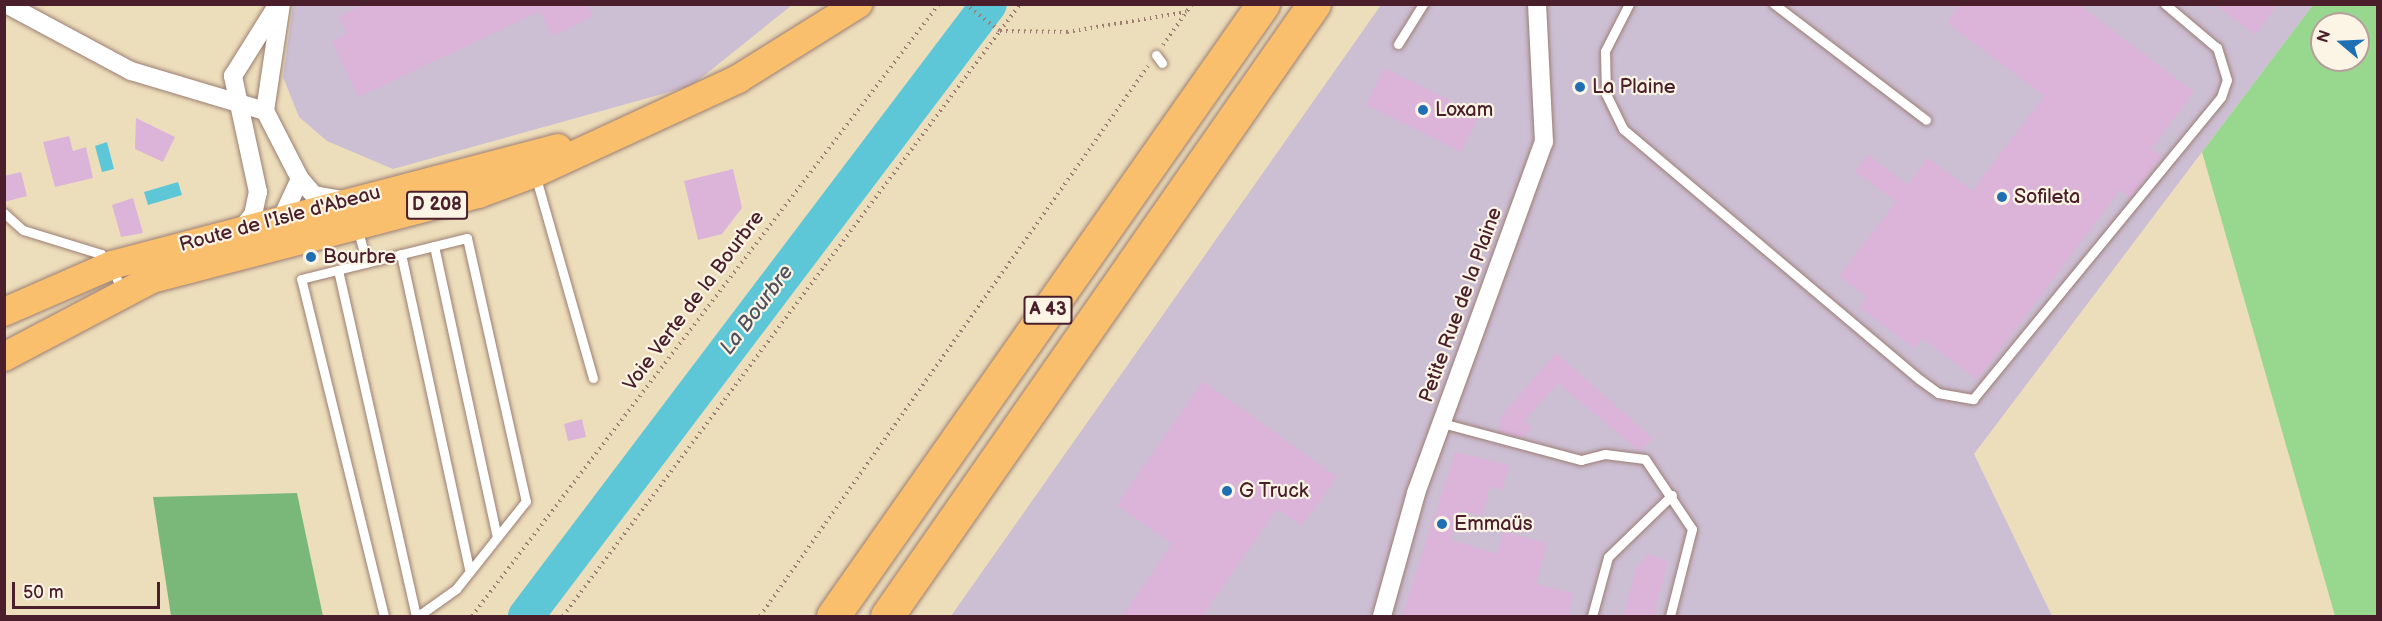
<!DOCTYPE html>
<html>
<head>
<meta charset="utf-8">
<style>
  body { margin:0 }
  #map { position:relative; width:2382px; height:621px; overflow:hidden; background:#eddebb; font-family:"Balsamiq Sans",sans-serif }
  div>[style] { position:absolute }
  .industrial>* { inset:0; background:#ccbed3 }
  .green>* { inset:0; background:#98d88e }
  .forest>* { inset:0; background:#7ab879 }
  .water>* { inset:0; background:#5dc7d8 }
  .river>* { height:36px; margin:-18px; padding:0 18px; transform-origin:18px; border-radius:18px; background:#5dc7d8 }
  .building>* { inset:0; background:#dcb4d9 }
  .path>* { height:4px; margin-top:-2px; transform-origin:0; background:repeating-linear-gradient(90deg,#9c7e73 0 1.5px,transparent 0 6px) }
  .roads { filter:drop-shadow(0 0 2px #9c7e73) drop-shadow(0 0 2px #9c7e73) }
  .service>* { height:9px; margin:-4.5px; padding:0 4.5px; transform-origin:4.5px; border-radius:4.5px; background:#fff }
  .minor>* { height:18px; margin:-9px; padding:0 9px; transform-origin:9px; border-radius:9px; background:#fff }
  .primary>* { height:28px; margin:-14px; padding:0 14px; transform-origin:14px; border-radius:14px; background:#f9bf6d }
  .motorway>* { height:33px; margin:-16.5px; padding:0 16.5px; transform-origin:16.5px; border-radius:16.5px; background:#f9bf6d }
  .dots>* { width:16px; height:16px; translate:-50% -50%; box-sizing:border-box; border:3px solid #fcf5e5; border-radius:50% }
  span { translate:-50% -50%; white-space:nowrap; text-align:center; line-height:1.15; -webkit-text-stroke:4.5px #fcf5e5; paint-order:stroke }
  .shield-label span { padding:2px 4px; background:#fcf5e5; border:2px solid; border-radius:4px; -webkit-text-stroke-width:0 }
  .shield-label { font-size:18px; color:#4a1f2b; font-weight:700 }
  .poi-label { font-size:20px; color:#4a1f2b }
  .left { translate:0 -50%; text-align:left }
  .street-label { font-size:20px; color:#4a1f2b }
  .water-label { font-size:21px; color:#50515f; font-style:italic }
  .frame { position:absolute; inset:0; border:6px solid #4a1f2b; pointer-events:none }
  .north { position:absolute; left:2310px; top:12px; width:60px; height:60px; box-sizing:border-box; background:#fcf5e5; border:2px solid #b59f9b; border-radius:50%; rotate:289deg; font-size:16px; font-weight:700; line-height:24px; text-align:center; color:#4a1f2b }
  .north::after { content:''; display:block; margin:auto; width:21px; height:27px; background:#1f6fb2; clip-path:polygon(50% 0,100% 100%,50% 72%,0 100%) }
  .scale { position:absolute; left:12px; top:582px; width:148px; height:27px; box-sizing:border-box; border:3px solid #4a1f2b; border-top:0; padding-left:8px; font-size:18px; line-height:21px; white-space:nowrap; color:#4a1f2b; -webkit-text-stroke:4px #fcf5e5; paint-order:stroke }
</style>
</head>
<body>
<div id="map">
  <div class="industrial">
    <i style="clip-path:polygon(293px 5px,792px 5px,691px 86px,393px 169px,327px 141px,299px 117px,283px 77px)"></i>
    <i style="clip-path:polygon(1381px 5px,2313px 5px,1974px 454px,2052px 616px,951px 616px)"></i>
  </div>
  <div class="green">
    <i style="clip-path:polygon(evenodd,2313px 5px,2377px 5px,2377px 616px,2335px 616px,2202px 152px,2313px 5px,2322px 24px,2358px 24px,2358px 60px,2322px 60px,2322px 24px)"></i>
  </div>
  <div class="forest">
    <i style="clip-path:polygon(297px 493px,323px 616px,171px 616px,153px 497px)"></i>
  </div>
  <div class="water">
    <i style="clip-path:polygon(107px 142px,114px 169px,102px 172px,95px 146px)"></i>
    <i style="clip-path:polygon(178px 182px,182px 195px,148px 205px,144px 192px)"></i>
  </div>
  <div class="river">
    <i style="left:526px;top:616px;width:767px;rotate:-52.89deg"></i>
  </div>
  <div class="building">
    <i style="clip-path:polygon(363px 4px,587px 4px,593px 16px,552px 36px,540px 11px,358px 97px,332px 41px,347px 34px,339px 17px)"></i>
    <i style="clip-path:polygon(1960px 4px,2078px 4px,2194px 92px,2151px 149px,2161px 157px,2130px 198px,2120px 190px,1977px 380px,1922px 338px,1914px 349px,1859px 307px,1867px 297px,1839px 276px,1896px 202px,1855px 171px,1868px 155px,1908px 185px,1928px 158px,1972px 191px,2044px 96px,1947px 23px)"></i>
    <i style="clip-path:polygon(2214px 4px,2278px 4px,2255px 35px)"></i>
    <i style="clip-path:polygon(1384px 68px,1479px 115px,1461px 152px,1366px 105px)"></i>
    <i style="clip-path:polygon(136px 118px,175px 137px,163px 162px,135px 149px)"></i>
    <i style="clip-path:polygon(69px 136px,73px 151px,86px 147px,93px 178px,55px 187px,43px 142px)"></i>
    <i style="clip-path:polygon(733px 169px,742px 208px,722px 234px,698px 240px,684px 181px)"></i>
    <i style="clip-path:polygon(21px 172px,27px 196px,4px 202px,4px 176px)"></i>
    <i style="clip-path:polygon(133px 198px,143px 233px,121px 237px,112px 205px)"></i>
    <i style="clip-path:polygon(1556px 353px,1652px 438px,1640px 452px,1558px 383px,1524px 421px,1532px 428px,1523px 438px,1498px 431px,1502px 415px)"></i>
    <i style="clip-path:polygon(1203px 381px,1337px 477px,1302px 526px,1277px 509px,1202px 616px,1122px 616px,1172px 544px,1117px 505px)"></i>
    <i style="clip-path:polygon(582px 419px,586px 437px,568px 441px,564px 424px)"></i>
    <i style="clip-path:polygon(1455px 452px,1509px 465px,1502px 490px,1490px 486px,1482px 516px,1460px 510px,1451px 540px,1497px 554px,1503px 532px,1547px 543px,1536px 584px,1573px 593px,1568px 616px,1402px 616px)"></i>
    <i style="clip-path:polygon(1648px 554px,1668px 561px,1654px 616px,1623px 616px,1637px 566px)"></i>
  </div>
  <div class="path">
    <i style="left:965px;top:4px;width:44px;rotate:37.6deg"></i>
    <i style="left:1000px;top:31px;width:34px;rotate:-53deg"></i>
    <i style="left:1163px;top:45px;width:50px;rotate:-54.7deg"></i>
    <i style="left:472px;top:616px;width:770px;rotate:-52.65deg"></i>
    <i style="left:563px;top:616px;width:730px;rotate:-53.24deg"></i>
    <i style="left:1000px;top:31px;width:67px;rotate:0.9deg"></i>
    <i style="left:1067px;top:32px;width:121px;rotate:-9.5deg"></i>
    <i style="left:760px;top:616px;width:673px;rotate:-54.8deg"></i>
  </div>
  <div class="roads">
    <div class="service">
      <i style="left:1629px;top:4px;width:53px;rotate:117.1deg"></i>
      <i style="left:1605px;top:51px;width:43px;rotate:88.7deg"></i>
      <i style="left:1606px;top:94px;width:39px;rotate:64deg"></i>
      <i style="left:1623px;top:129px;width:387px;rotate:40.2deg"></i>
      <i style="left:1919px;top:379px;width:24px;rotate:36deg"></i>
      <i style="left:1938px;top:393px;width:36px;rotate:10deg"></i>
      <i style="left:1973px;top:399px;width:391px;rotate:-50.6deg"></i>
      <i style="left:2221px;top:97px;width:18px;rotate:-71deg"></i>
      <i style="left:2227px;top:80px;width:34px;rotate:-107deg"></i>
      <i style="left:2217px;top:48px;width:68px;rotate:-139.8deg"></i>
      <i style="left:1774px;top:4px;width:191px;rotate:37.3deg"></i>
      <i style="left:1398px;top:44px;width:47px;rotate:-58deg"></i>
      <i style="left:1156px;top:55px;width:10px;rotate:53deg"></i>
      <i style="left:536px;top:178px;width:208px;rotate:74.1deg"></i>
      <i style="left:4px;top:213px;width:25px;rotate:42deg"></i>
      <i style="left:23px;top:230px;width:82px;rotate:17.1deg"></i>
      <i style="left:101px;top:254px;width:16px;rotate:45deg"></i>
      <i style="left:112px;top:265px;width:28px;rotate:71deg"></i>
      <i style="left:357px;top:228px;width:36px;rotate:74deg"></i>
      <i style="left:434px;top:246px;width:298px;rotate:77.8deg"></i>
      <i style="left:401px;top:254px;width:325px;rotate:77.8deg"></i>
      <i style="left:338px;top:270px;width:355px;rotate:77.3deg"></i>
      <i style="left:1442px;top:423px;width:144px;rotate:14.9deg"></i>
      <i style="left:1581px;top:460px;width:25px;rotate:-14deg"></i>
      <i style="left:1605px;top:454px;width:40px;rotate:7.1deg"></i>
      <i style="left:1645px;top:459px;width:84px;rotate:56.1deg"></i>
      <i style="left:1692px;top:529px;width:90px;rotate:104.2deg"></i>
      <i style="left:384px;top:616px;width:347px;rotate:-103.8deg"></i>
      <i style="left:301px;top:279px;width:171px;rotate:-13.9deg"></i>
      <i style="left:467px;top:238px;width:270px;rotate:77.4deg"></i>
      <i style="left:526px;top:501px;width:112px;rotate:128.5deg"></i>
      <i style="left:456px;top:589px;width:47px;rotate:144.6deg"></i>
      <i style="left:1592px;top:616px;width:61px;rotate:-74.8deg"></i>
      <i style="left:1608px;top:557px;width:89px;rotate:-44.1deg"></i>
    </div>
    <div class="minor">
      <i style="left:6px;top:4px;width:142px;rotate:28.2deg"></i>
      <i style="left:131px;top:71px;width:140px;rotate:16.6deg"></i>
      <i style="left:300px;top:179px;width:21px;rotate:49deg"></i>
      <i style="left:314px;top:195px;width:29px;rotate:10deg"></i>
      <i style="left:280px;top:222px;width:47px;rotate:-65.1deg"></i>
      <i style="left:300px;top:179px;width:76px;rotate:-117.2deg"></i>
      <i style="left:265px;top:111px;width:108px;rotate:-81.5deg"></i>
      <i style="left:240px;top:230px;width:20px;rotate:-49deg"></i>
      <i style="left:253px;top:215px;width:24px;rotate:-78deg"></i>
      <i style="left:258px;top:192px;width:119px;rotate:-102.2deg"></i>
      <i style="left:233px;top:76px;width:85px;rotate:-58deg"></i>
      <i style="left:1382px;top:616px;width:128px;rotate:-74.5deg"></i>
      <i style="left:1416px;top:493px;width:374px;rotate:-70deg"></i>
      <i style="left:1544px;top:142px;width:138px;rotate:-92.9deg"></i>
    </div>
    <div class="primary">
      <i style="left:4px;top:312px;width:118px;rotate:-23.5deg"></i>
      <i style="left:112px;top:265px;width:461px;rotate:-14.7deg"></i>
      <i style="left:4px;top:357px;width:167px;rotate:-27.8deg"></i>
      <i style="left:152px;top:279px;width:337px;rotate:-14.6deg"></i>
      <i style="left:478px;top:194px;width:61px;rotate:-20.2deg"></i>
      <i style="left:535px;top:173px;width:224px;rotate:-24.8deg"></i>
      <i style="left:738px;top:79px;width:142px;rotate:-32deg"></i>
    </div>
    <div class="motorway">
      <i style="left:833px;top:616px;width:748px;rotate:-54.91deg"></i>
      <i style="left:887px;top:616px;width:746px;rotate:-55.1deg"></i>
    </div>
  </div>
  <div class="dots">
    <i style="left:1580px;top:87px;background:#1f6fb2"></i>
    <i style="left:1423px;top:110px;background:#1f6fb2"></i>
    <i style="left:2002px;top:197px;background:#1f6fb2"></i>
    <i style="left:311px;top:257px;background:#1f6fb2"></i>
    <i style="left:1227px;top:491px;background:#1f6fb2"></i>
    <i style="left:1442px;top:524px;background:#1f6fb2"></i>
  </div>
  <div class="shield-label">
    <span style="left:437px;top:205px">D 208</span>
    <span style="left:1048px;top:310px">A 43</span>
  </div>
  <div class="poi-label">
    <span class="left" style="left:1592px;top:87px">La Plaine</span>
    <span class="left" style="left:1435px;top:110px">Loxam</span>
    <span class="left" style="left:2014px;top:197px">Sofileta</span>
    <span class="left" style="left:323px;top:257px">Bourbre</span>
    <span class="left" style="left:1239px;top:491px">G Truck</span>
    <span class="left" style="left:1454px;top:524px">Emmaüs</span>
  </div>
  <div class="street-label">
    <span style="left:280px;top:219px;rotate:-15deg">Route de l'Isle d'Abeau</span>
    <span style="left:694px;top:301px;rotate:-53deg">Voie Verte de la Bourbre</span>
    <span style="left:1461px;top:305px;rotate:-70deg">Petite Rue de la Plaine</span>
  </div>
  <div class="water-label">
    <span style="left:757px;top:310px;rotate:-53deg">La Bourbre</span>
  </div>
  <div class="frame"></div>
  <div class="north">N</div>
  <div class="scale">50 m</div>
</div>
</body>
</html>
